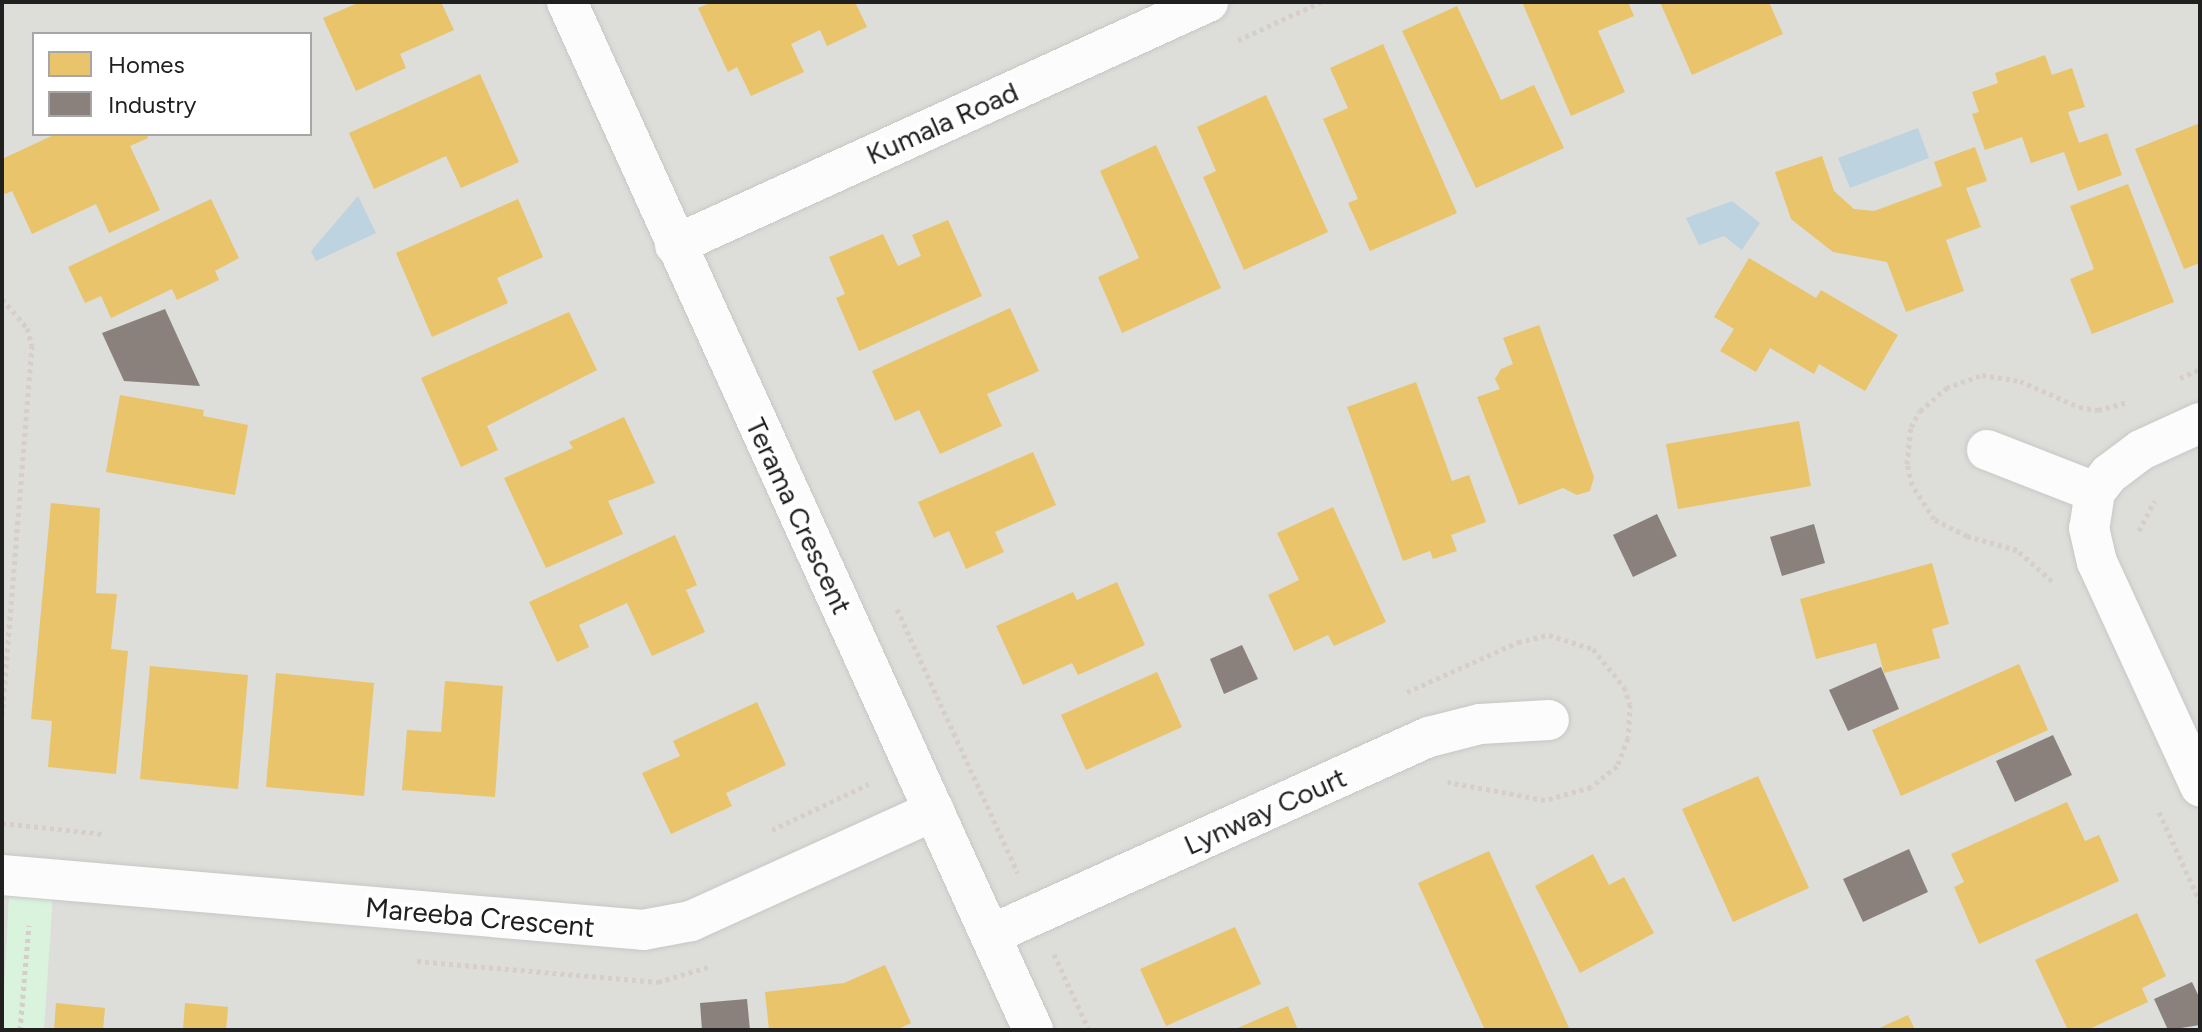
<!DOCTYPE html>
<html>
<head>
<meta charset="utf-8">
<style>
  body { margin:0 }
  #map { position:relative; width:2202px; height:1032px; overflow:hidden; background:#eeeee9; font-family:Figtree,sans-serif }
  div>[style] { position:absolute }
  .residential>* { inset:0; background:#ddddda }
  .park>* { inset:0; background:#d9f3dd }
  .water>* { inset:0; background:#bed3e0 }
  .homes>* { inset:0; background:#e9c46a }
  .industry>* { inset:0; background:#8a817c }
  .path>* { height:5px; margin-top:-2.5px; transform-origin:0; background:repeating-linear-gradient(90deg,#d7cdc9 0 4px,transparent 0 8px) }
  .roads { filter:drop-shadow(0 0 2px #c7c7c5) drop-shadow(0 0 2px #c7c7c5) }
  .minor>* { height:40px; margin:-20px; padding:0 20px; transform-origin:20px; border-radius:20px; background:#fcfcfc }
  span { translate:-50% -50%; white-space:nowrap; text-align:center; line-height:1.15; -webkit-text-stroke:8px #fff; paint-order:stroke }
  .street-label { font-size:28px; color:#202020 }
  .frame { position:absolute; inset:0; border:4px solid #202020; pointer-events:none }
  .legend { position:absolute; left:32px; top:32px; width:280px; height:104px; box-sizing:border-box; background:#fff; border:2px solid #a6a6a6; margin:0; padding:10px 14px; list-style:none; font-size:24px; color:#202020 }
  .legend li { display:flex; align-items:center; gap:16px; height:40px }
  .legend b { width:40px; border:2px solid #a6a6a6 }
</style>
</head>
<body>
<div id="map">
  <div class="residential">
    <i style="clip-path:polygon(evenodd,2px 2px,2200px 2px,2200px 1030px,2px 1030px,2px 2px,34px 34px,310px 34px,310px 134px,34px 134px,34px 34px)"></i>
  </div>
  <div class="park">
    <i style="clip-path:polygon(10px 876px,54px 880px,44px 1030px,2px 1030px)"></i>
  </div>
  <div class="water">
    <i style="clip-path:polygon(1918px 128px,1929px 158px,1850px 188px,1838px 158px)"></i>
    <i style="clip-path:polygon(358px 196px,376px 233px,316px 261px,311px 251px)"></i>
    <i style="clip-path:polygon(1732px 201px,1760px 223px,1742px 250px,1724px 236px,1699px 245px,1686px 218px)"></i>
  </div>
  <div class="homes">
    <i style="clip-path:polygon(360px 2px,441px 2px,454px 30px,400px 54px,406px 68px,356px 91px,323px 18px)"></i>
    <i style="clip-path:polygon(712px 2px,855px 2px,867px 27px,827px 46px,820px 30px,791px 44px,804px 72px,751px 96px,737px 67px,728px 72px,698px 8px)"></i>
    <i style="clip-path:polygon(1522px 2px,1628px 2px,1634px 16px,1598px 31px,1625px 92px,1571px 116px)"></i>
    <i style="clip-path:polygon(1660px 2px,1769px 2px,1783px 34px,1692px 75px)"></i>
    <i style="clip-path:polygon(1457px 6px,1501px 100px,1534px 85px,1564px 148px,1476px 188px,1402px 31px)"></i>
    <i style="clip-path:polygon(1383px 44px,1457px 213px,1370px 251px,1348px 203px,1358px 199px,1323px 119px,1348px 108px,1330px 68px)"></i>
    <i style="clip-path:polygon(2045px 55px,2052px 75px,2072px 68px,2085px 107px,2068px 112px,2079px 143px,2107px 133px,2122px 175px,2078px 191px,2064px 152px,2031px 163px,2022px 137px,1985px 150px,1972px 114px,1979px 112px,1972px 92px,1998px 83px,1995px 73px)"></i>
    <i style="clip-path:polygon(480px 74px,519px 162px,461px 188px,446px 156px,374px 189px,349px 133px)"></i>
    <i style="clip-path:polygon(1266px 95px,1328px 232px,1244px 270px,1203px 177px,1216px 171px,1197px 127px)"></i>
    <i style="clip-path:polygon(2200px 123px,2200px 263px,2184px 269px,2135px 149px)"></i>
    <i style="clip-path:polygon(56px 134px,147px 134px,148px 138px,130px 146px,160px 210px,109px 233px,96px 204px,32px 234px,12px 191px,5px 194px,2px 187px,2px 159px)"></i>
    <i style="clip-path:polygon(1156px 145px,1221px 288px,1122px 333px,1098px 277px,1139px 258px,1100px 171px)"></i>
    <i style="clip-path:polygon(1975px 147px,1987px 181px,1966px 188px,1981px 227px,1946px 240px,1964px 291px,1906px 312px,1887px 262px,1833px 252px,1791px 219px,1775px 172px,1822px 156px,1834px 191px,1854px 209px,1874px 211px,1942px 186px,1934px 162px)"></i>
    <i style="clip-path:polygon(2128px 184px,2174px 302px,2092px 334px,2070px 279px,2094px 269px,2070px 206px)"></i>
    <i style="clip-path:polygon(211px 199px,239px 258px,215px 271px,219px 280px,177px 300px,172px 289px,111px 318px,101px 296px,85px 303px,68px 267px)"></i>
    <i style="clip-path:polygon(518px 199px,543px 257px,497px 278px,508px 303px,432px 337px,396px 253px)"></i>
    <i style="clip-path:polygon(948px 220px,982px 296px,859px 351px,836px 298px,845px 294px,829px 257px,883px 234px,898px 266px,921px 256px,912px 235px)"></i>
    <i style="clip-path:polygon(1749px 258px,1816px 298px,1821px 290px,1898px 335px,1865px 391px,1819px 364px,1814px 374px,1770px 348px,1756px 372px,1720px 351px,1734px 329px,1714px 317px)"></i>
    <i style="clip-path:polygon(1010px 308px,1039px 371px,987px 394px,1002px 426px,940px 454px,919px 410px,895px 421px,872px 371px)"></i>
    <i style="clip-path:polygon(569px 312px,597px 370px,487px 426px,498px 450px,461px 467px,421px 378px)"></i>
    <i style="clip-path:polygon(1539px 325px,1594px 477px,1590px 491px,1577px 495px,1563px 488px,1519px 505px,1477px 397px,1500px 389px,1495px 379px,1501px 369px,1513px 364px,1503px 338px)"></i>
    <i style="clip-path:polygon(1416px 382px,1452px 481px,1469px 475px,1486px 522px,1451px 535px,1457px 551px,1433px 559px,1430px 551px,1403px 561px,1347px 407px)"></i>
    <i style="clip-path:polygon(120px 395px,204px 410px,203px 416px,248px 425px,235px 495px,106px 472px)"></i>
    <i style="clip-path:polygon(624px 417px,655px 483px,608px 501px,623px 534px,546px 568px,504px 478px,573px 448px,569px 442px)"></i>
    <i style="clip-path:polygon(1799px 421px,1811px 486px,1678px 509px,1666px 444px)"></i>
    <i style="clip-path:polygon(1033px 452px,1056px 505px,995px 532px,1004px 552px,966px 569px,949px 531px,934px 538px,918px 502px)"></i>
    <i style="clip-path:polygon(51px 503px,100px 508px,96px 593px,117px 594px,111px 649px,128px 651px,116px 774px,48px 767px,52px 721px,31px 719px)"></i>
    <i style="clip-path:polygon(1333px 507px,1386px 622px,1334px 646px,1328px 635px,1294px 651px,1268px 595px,1299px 580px,1277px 533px)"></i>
    <i style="clip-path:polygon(675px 535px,697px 585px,686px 590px,705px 632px,652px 656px,627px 603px,579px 625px,589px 647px,557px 662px,529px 602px)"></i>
    <i style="clip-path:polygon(1932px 563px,1949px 624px,1932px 629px,1940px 658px,1884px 673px,1876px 643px,1816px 659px,1800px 599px)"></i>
    <i style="clip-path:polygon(1117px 582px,1145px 645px,1078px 675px,1072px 663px,1023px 685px,996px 626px,1073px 592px,1077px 600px)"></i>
    <i style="clip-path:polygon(2019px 664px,2048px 730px,1901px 796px,1872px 730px)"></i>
    <i style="clip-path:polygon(150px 666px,248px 675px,238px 789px,140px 779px)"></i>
    <i style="clip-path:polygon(1157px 672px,1182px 727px,1086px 770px,1061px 715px)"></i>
    <i style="clip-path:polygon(276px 673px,374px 683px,364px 796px,266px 787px)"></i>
    <i style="clip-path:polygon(445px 681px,503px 686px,495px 797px,402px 790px,407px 730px,441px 732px)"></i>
    <i style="clip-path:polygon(757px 702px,786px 765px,726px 793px,732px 806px,671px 834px,642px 773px,680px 756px,673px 741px)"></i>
    <i style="clip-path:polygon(1758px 776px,1809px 888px,1733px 922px,1682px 809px)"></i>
    <i style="clip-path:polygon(2067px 802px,2085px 841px,2099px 835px,2119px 881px,1979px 944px,1954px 887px,1964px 882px,1951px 854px)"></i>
    <i style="clip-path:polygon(1489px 851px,1570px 1030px,1485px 1030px,1418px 883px)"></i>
    <i style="clip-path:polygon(1593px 854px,1609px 885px,1624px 877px,1654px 933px,1580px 973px,1535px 886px)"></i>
    <i style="clip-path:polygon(2137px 913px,2166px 976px,2142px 988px,2148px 1002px,2087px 1030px,2068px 1030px,2035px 960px)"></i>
    <i style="clip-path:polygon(1235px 927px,1261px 984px,1166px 1026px,1140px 969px)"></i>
    <i style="clip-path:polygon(885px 965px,911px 1023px,896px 1030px,769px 1030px,765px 992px,844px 983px)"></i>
    <i style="clip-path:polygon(56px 1003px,105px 1008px,103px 1030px,54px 1030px)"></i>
    <i style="clip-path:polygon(185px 1003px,228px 1007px,226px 1030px,183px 1030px)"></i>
    <i style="clip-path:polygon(1288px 1006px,1298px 1030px,1233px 1030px)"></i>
    <i style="clip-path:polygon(1908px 1015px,1915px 1030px,1875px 1030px)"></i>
  </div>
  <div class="industry">
    <i style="clip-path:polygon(165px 309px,200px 386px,124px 381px,102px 333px)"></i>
    <i style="clip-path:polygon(1657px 514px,1677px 556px,1633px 577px,1613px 535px)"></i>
    <i style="clip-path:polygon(1814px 524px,1825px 563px,1782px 576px,1770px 537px)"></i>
    <i style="clip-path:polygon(1242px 645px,1258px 679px,1224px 694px,1210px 659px)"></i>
    <i style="clip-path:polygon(1881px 667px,1899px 709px,1848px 731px,1829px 690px)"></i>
    <i style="clip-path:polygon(2053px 735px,2072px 775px,2015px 802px,1996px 761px)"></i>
    <i style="clip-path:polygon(1909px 849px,1928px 892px,1863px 922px,1843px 879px)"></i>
    <i style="clip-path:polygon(2192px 982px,2200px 999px,2200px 1025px,2168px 1030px,2154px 999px)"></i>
    <i style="clip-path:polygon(747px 999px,750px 1030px,702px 1030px,700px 1003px)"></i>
  </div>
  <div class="path">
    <i style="left:1238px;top:40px;width:91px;rotate:-24.6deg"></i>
    <i style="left:2px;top:299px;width:38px;rotate:49deg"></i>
    <i style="left:27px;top:328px;width:18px;rotate:74deg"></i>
    <i style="left:32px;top:345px;width:370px;rotate:94.6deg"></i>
    <i style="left:2180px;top:378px;width:22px;rotate:-24deg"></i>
    <i style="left:2139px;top:531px;width:34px;rotate:-63deg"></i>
    <i style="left:2052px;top:581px;width:47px;rotate:-138.5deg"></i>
    <i style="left:2017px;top:550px;width:52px;rotate:-164.4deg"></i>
    <i style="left:1967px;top:536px;width:37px;rotate:-153deg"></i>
    <i style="left:1934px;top:519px;width:40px;rotate:-122.9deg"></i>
    <i style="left:1912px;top:485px;width:22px;rotate:-103deg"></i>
    <i style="left:1907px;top:464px;width:37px;rotate:-84deg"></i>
    <i style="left:1911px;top:427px;width:18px;rotate:-61deg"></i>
    <i style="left:1920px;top:411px;width:35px;rotate:-41deg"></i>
    <i style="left:1946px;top:388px;width:38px;rotate:-20deg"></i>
    <i style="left:1982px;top:375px;width:38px;rotate:9deg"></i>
    <i style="left:2020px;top:381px;width:64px;rotate:23.8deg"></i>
    <i style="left:2079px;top:407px;width:19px;rotate:9deg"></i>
    <i style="left:2098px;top:410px;width:30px;rotate:-15deg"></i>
    <i style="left:897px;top:609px;width:290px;rotate:65.4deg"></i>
    <i style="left:1407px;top:692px;width:122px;rotate:-24.2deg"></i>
    <i style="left:1518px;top:642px;width:32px;rotate:-13deg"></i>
    <i style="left:1549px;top:635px;width:46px;rotate:17.7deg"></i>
    <i style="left:1593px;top:649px;width:49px;rotate:50.8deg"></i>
    <i style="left:1624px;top:687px;width:18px;rotate:71deg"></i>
    <i style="left:1630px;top:704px;width:34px;rotate:93deg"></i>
    <i style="left:1628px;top:738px;width:30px;rotate:111deg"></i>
    <i style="left:1617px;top:766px;width:33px;rotate:141deg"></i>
    <i style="left:1591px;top:787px;width:48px;rotate:164.2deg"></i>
    <i style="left:1545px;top:800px;width:99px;rotate:-169.5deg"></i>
    <i style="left:2159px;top:812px;width:99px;rotate:65.5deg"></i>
    <i style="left:2px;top:823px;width:103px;rotate:6.2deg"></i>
    <i style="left:772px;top:830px;width:107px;rotate:-25.4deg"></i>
    <i style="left:1054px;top:954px;width:84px;rotate:65.3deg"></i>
    <i style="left:417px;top:961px;width:242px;rotate:5deg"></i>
    <i style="left:658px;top:982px;width:52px;rotate:-16.7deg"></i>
    <i style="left:20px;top:1030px;width:105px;rotate:-85.1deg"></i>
  </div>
  <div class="roads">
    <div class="minor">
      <i style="left:567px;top:2px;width:1129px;rotate:65.61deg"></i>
      <i style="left:675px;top:245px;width:586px;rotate:-24.51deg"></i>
      <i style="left:2200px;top:423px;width:65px;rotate:155.4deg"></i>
      <i style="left:2141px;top:450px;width:40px;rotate:143deg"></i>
      <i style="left:2109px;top:474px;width:23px;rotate:128deg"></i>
      <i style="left:2095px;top:492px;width:36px;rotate:99deg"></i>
      <i style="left:2089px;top:528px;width:35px;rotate:77deg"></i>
      <i style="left:2097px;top:562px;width:247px;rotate:65.3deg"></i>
      <i style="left:1987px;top:450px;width:116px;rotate:21.3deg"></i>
      <i style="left:2px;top:875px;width:643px;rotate:4.9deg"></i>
      <i style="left:643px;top:930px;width:49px;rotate:-10.6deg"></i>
      <i style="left:691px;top:921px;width:267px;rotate:-24.4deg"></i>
      <i style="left:990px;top:935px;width:482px;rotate:-24.3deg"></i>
      <i style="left:1429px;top:737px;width:53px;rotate:-14.3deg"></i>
      <i style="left:1480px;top:724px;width:69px;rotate:-3.3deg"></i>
    </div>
  </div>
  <div class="street-label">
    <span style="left:942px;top:123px;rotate:-24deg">Kumala Road</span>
    <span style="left:799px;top:516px;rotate:65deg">Terama Crescent</span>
    <span style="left:1265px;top:811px;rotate:-24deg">Lynway Court</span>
    <span style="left:480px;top:917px;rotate:5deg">Mareeba Crescent</span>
  </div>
  <div class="frame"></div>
  <ul class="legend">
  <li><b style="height:22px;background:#e9c46a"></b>Homes</li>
  <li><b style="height:22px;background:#8a817c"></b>Industry</li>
  </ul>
</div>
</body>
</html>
